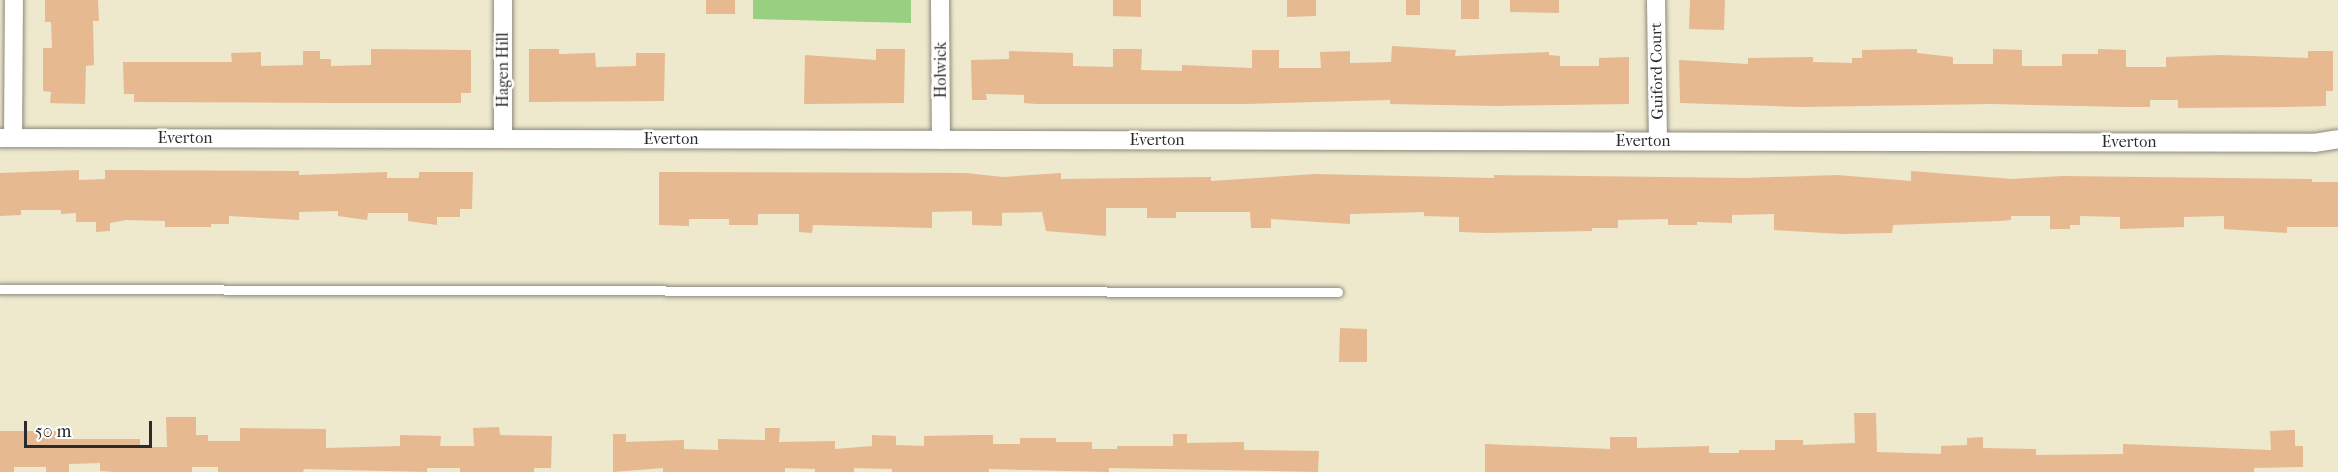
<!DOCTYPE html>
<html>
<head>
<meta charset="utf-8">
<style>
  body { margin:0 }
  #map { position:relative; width:2338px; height:472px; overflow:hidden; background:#eee8cd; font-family:"IM FELL French Canon",serif }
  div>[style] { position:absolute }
  .green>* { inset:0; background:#99cf80 }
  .building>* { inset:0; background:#e6b991 }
  .roads { filter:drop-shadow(0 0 2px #8c8a7c) drop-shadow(0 0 2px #8c8a7c) }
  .service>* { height:9px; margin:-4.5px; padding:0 4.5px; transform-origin:4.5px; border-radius:4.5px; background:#fff }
  .minor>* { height:18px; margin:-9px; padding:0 9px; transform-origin:9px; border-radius:9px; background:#fff }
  span { translate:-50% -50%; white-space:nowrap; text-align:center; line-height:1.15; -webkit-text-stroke:5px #fff; paint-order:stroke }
  .street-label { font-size:16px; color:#2b2b2b }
  .scale { position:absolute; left:24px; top:421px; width:128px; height:27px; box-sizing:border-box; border:3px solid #2b2b2b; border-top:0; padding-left:8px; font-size:18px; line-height:21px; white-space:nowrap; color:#2b2b2b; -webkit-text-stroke:4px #fff; paint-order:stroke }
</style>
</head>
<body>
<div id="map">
  <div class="green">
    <i style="clip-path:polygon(753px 0,911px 0,911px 23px,753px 19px)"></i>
  </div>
  <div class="building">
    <i style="clip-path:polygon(45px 0,98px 0,99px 21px,93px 21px,94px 65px,86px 66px,85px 104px,50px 103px,51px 92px,43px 91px,43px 48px,52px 48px,51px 22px,45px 22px)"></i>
    <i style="clip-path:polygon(706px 0,735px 0,735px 14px,706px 14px)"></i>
    <i style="clip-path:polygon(1113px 0,1141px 0,1141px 17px,1113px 16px)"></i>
    <i style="clip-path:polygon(1287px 0,1316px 0,1316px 16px,1287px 17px)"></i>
    <i style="clip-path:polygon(1406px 0,1420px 0,1420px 15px,1406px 15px)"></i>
    <i style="clip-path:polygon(1461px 0,1479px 0,1479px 19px,1461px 19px)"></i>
    <i style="clip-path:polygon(1510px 0,1559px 0,1559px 13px,1510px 12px)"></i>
    <i style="clip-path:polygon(1690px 0,1725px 0,1724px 30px,1689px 29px)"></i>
    <i style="clip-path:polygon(1392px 46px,1456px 50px,1455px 56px,1549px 52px,1549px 55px,1560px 56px,1560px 66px,1599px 66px,1599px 58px,1629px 57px,1629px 104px,1496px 106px,1390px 104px,1390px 100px,1246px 104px,1037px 104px,1024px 103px,1024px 95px,986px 94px,987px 100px,972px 100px,971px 60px,1009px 59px,1009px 51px,1073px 53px,1073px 66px,1113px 67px,1113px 49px,1142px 49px,1141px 70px,1182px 71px,1182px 65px,1252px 68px,1252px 50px,1279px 50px,1279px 68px,1321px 68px,1320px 52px,1350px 51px,1350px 63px,1391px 62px)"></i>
    <i style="clip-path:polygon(371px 49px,471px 50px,471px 93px,461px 93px,461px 103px,336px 103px,134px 102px,134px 94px,124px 94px,123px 62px,232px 62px,231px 53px,261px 52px,261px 66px,303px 65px,303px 51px,320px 51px,320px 59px,331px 59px,331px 66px,371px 65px)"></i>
    <i style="clip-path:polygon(529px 49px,559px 49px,559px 54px,595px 53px,596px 67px,636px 66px,636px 53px,665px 53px,664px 101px,529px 102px)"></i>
    <i style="clip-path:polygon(876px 49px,905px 49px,904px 103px,804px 104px,805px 55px,876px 60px)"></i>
    <i style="clip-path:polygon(1917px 49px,1917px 53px,1953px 57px,1953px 64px,1993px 64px,1993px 49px,2022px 50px,2022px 66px,2062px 66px,2062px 54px,2098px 54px,2098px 49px,2126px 50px,2126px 67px,2166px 67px,2166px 57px,2220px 55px,2308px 58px,2308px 51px,2333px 51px,2333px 91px,2326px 91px,2326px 106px,2289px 107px,2178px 108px,2178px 100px,2150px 100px,2150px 107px,2125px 107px,1992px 104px,1801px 107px,1680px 103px,1679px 60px,1748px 64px,1748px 58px,1813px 57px,1813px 62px,1852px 63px,1852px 58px,1862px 58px,1862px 50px)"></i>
    <i style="clip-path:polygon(79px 170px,79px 180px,105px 179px,105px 170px,299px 171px,299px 175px,387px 172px,387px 178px,419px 178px,419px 172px,473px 172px,472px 209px,460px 209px,460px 217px,437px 217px,437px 225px,408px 221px,408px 213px,368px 213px,367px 220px,338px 216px,338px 211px,299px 212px,299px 220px,229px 216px,229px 224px,211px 224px,211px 227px,165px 227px,165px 221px,126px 220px,110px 223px,110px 231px,96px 232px,96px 222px,76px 222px,76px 213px,61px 214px,61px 210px,21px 210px,21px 215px,0 216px,0 173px)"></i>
    <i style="clip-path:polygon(1911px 171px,2012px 179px,2062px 176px,2312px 179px,2312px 182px,2338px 182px,2338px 227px,2287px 227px,2287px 233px,2224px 229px,2224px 216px,2184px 217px,2184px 227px,2120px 229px,2120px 217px,2080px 216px,2080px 225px,2070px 225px,2070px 229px,2050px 229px,2050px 216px,2011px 216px,2011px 220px,2000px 221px,1893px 225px,1892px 233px,1841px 234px,1774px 230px,1774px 214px,1732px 215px,1732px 223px,1697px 222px,1697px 225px,1668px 225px,1668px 219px,1618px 220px,1618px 228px,1592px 228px,1592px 231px,1488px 233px,1459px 232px,1459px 217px,1424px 216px,1424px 212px,1350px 214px,1350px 224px,1271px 219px,1271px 228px,1251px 228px,1250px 212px,1176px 212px,1176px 218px,1147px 218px,1147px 208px,1106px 208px,1106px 236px,1046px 231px,1042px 212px,1002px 213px,1002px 226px,972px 225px,972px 211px,932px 212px,932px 228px,813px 225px,812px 233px,799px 232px,799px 214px,758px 214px,758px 225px,729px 225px,729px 219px,689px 219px,689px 226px,659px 225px,659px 172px,966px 173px,1003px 177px,1061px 173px,1061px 179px,1211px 177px,1211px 181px,1315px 174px,1494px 178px,1494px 175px,1745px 178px,1837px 175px,1911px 181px)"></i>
    <i style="clip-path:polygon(1340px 328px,1367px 329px,1367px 362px,1339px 362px)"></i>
    <i style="clip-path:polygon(1854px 413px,1876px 413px,1877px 452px,1941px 454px,1941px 446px,1967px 445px,1967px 438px,1983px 437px,1983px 448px,2036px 449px,2036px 455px,2123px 454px,2123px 444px,2271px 450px,2270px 431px,2295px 430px,2295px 446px,2303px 446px,2303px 467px,2254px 468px,2254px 472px,1485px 472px,1485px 444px,1610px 449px,1610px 437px,1637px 437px,1637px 448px,1709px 446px,1709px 453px,1739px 453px,1739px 450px,1775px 450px,1775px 440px,1803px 440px,1803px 445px,1855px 443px)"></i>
    <i style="clip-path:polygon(166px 417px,196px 417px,196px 435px,208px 435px,208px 441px,240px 441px,240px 428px,326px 429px,326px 448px,400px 446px,400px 435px,441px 436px,440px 446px,474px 446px,473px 428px,499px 427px,500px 435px,552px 436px,551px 468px,534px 468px,534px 472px,460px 472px,460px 468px,427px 468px,427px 472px,304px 469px,303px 472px,218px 472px,218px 467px,192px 467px,192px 472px,115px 472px,100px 471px,100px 463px,69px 464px,69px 472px,46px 472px,46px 467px,14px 467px,14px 472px,0 472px,0 431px,62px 431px,62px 439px,140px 439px,140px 447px,167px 447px)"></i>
    <i style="clip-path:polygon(765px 428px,780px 428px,779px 442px,835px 441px,835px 449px,872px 446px,872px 435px,896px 436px,896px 445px,924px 446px,924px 436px,975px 435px,993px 435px,993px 444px,1020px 444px,1020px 438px,1056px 438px,1056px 442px,1092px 442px,1092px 449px,1117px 449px,1117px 446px,1173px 446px,1173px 434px,1187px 434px,1187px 443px,1244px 442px,1244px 450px,1319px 451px,1318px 472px,1109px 468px,1109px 472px,989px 469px,989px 472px,892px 472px,892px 469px,854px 468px,854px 472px,815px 472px,815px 469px,785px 468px,785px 472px,663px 472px,663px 468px,613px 472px,613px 434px,626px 434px,626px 442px,684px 440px,684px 449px,718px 450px,718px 439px,765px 440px)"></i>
  </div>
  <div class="roads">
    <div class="service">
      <i style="left:0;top:289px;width:1338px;rotate:0.13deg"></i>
    </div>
    <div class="minor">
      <i style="left:503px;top:0;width:139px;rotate:90deg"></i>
      <i style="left:940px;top:0;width:140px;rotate:89.6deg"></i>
      <i style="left:1656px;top:0;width:141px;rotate:89.2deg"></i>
      <i style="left:0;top:138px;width:2314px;rotate:0.12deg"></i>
      <i style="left:2314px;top:143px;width:24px;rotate:-9deg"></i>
      <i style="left:13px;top:138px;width:138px;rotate:-89.6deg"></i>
    </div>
  </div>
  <div class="street-label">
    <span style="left:503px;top:70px;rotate:-90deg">Hagen Hill</span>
    <span style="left:941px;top:70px;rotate:-90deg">Holwick</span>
    <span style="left:1657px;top:71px;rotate:-91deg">Guiford Court</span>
    <span style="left:185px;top:138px">Everton</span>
    <span style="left:671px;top:139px">Everton</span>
    <span style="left:1157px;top:140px">Everton</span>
    <span style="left:1643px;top:141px">Everton</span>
    <span style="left:2129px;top:142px">Everton</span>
  </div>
  <div class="scale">50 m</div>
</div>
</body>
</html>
